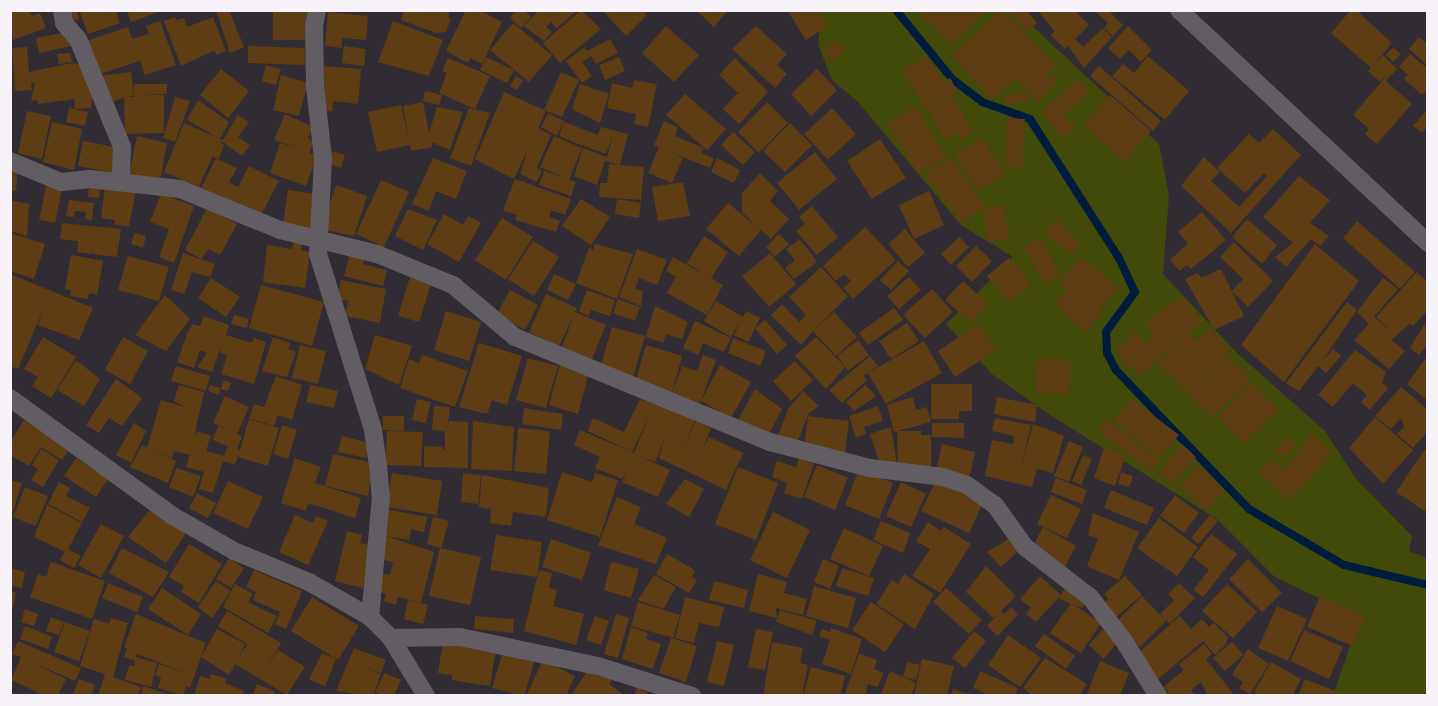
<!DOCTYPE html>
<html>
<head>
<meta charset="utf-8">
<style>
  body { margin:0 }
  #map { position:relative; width:1438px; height:706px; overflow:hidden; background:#312c33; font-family:Rubik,sans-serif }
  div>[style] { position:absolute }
  .green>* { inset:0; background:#424a09 }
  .stream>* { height:8px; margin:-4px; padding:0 4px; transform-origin:4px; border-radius:4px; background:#001c3c }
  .building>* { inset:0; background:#5e3d14 }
  .minor>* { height:18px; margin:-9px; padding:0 9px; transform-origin:9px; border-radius:9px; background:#625c63 }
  span { translate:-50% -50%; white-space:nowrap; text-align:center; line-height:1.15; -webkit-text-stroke:4.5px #181518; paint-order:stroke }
  .frame { position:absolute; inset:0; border:12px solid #f6f2f7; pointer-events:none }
</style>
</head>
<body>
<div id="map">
  <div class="green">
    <i style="clip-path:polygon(821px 11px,1016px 11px,1159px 144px,1169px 196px,1163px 274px,1238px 354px,1325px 431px,1356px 479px,1412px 536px,1409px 551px,1427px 558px,1427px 695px,1333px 695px,1360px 618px,1275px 577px,1217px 519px,1053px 417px,993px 375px,946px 324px,1013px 257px,961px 225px,858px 102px,832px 80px,818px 44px)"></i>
  </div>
  <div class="stream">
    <i style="left:896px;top:10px;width:89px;rotate:50.9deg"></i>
    <i style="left:952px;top:79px;width:38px;rotate:37deg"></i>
    <i style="left:982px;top:102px;width:51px;rotate:19.5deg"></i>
    <i style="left:1030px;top:119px;width:165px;rotate:57.4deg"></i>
    <i style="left:1119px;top:258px;width:38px;rotate:65deg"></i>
    <i style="left:1135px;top:292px;width:49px;rotate:125.9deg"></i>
    <i style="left:1106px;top:332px;width:21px;rotate:87deg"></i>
    <i style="left:1107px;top:353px;width:19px;rotate:62deg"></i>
    <i style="left:1116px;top:370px;width:192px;rotate:46.3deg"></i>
    <i style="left:1249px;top:509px;width:110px;rotate:30.5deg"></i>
    <i style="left:1344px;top:565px;width:86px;rotate:13.4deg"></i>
  </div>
  <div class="building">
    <i style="clip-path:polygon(10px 10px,29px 10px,32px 16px,40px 13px,46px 28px,13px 40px)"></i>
    <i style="clip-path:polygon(64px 10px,77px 10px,79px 19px,68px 22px)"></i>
    <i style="clip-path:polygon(79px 10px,115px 10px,120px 23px,88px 34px)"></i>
    <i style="clip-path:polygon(127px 10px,161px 10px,161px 11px,131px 22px)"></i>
    <i style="clip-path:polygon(216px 10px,229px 10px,244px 47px,230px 53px)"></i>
    <i style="clip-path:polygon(273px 10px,307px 10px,306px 40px,273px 40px)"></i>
    <i style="clip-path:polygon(404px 10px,450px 10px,448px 17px,451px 19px,446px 32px,436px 33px,401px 20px)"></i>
    <i style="clip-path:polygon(466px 10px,479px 10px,502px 22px,482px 64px,470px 58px,468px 63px,446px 51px)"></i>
    <i style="clip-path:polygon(516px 10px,524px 10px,531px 17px,521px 28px,510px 18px)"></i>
    <i style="clip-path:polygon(539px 10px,578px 10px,557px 28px,551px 22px,546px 27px,552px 32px,544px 41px,524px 26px)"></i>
    <i style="clip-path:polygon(581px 10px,601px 29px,560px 63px,543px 43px)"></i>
    <i style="clip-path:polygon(602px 10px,643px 10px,647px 15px,626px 36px)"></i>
    <i style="clip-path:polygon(696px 10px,728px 10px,714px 27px)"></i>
    <i style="clip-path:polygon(787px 10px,819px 10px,828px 26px,806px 40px)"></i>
    <i style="clip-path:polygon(925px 10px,986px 10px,953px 45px,921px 15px)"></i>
    <i style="clip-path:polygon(1002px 10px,1057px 66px,1045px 77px,1047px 80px,1053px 75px,1058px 81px,1037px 102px,1015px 78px,992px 100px,952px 56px)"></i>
    <i style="clip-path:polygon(1007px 10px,1026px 10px,1037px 23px,1027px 31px)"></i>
    <i style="clip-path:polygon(1037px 10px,1080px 10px,1077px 13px,1089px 25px,1075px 39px,1083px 47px,1103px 28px,1112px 37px,1084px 68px,1068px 46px,1065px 49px,1051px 35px,1055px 31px)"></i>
    <i style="clip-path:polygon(1094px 10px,1108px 10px,1123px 25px,1113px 36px,1104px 28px,1108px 23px)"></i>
    <i style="clip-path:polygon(1351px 10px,1356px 10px,1392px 43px,1372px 66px,1383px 55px,1397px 69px,1386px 81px,1412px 104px,1377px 144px,1365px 134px,1369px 129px,1353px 115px,1388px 74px,1380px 82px,1368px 71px,1371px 68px,1331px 33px)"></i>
    <i style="clip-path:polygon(328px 12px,368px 16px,366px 40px,342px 38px,342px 48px,325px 46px)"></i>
    <i style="clip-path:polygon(175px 17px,176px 20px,184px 18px,187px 27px,213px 17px,226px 51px,216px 55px,215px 50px,181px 66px,164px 21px)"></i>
    <i style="clip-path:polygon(160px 21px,176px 65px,145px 75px,140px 61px,97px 75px,86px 41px,128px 27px,132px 39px,149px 34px,146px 26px)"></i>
    <i style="clip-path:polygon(393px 21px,443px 40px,429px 76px,378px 62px)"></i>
    <i style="clip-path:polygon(513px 23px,552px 55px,529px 82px,490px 50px)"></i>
    <i style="clip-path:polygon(666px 26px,699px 55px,674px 82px,642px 53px)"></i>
    <i style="clip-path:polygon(756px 26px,787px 54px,777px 65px,787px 74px,775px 88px,732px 49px)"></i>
    <i style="clip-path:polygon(1128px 26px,1152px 50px,1141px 62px,1129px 50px,1120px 59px,1108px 48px)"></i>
    <i style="clip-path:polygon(73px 31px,76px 45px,39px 53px,36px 38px)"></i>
    <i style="clip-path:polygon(1419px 37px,1428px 45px,1428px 66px,1409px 49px)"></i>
    <i style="clip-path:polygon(610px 39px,618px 53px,596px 64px,591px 56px,582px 62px,592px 76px,582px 83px,566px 61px,585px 47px,587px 51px)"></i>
    <i style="clip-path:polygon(834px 40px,845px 50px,834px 61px,823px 52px)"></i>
    <i style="clip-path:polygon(248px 46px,305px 48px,305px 65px,248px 63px)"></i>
    <i style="clip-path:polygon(344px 46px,366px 49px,364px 66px,342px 63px)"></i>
    <i style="clip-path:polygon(27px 47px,29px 72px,72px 63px,84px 65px,93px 96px,91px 108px,75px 109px,74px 99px,38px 104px,37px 100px,31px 101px,35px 83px,31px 84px,32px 90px,15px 91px,12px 48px)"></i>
    <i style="clip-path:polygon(1393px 47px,1401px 54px,1393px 62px,1386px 55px)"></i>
    <i style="clip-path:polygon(70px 53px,72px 62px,59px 64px,57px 54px)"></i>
    <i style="clip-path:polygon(1410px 54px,1428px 69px,1428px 89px,1422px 95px,1404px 79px,1408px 75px,1399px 67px)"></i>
    <i style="clip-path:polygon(927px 56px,943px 82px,950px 78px,958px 92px,927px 111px,902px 70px)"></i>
    <i style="clip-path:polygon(1148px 56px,1189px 91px,1165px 120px,1112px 76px,1123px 64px,1134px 73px)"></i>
    <i style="clip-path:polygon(486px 57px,514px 70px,507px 83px,480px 70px)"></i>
    <i style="clip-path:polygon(619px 57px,625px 71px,605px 80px,599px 65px)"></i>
    <i style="clip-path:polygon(448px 58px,490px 76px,475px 109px,439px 93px,447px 73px,442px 71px)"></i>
    <i style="clip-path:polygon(735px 58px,768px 92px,739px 124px,723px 109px,738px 93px,719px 75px)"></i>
    <i style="clip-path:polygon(266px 65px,281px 69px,276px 85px,262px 81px)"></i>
    <i style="clip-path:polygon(324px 66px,361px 69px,358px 104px,333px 101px,332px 112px,321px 108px)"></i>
    <i style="clip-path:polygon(1099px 66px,1161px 121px,1153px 131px,1090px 76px)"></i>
    <i style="clip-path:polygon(221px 69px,249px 91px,228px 118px,200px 95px)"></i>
    <i style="clip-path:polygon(817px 69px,837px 90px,811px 116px,791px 94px)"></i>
    <i style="clip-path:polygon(131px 72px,134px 95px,107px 103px,98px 76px)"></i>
    <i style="clip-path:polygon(561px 72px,579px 80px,562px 117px,544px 110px)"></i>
    <i style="clip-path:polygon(281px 75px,308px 83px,299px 116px,273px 110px)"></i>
    <i style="clip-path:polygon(516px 76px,523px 80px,517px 90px,510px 86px)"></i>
    <i style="clip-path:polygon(1078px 79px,1090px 91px,1063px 115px,1075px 128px,1063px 138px,1041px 112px)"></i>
    <i style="clip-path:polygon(634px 80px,657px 84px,648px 127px,634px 124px,636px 114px,607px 108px,612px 83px,632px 88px)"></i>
    <i style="clip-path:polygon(134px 84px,167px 84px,167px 94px,138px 95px,164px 95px,164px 133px,125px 134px,124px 96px,134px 97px)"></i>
    <i style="clip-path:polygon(580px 84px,609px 94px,600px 123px,572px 109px)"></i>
    <i style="clip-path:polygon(425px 91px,442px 95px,439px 105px,423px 101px)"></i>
    <i style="clip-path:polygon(504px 92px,546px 111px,538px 128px,551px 135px,537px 168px,542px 171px,537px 182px,520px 174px,528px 149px,514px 179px,475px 159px)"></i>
    <i style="clip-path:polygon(1027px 92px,1029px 101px,1006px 105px,1004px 95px)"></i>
    <i style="clip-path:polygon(685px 94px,726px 129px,707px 150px,666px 115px)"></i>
    <i style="clip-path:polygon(1110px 95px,1151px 131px,1125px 162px,1084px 125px)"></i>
    <i style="clip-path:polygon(175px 97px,190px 101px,175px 142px,163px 138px)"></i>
    <i style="clip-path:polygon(953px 97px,973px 133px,962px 140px,958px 133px,945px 140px,928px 111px)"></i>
    <i style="clip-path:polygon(198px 100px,229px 122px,220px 139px,223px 140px,238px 115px,249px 122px,238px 137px,250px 145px,242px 156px,220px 140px,224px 146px,219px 158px,212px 157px,199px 187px,164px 172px,184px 123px,220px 139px,187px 120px)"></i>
    <i style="clip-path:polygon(423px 102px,429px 133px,437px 107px,463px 112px,450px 150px,431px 142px,432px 147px,411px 151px,410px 145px,377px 152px,368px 112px,401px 105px,409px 139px,403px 106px)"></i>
    <i style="clip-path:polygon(767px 102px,788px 123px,759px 153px,738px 132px)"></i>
    <i style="clip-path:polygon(915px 106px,946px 156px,918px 173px,887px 123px)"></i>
    <i style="clip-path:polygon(69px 108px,88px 112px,85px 126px,66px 122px)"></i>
    <i style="clip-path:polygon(469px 108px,490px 113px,471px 166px,450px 158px)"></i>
    <i style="clip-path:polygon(832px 108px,856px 134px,828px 160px,804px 134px)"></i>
    <i style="clip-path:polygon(1428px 109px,1428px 126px,1422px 132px,1413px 126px)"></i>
    <i style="clip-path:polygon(27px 111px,51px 116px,42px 159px,18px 153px)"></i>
    <i style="clip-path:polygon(548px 113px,564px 121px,557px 136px,541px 127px)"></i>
    <i style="clip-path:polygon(285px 114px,313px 127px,308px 138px,314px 142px,309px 153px,317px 155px,306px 186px,270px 173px,280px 143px,302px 149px,274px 140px)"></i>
    <i style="clip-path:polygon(1008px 118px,1025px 119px,1022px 168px,1005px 167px)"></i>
    <i style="clip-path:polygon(664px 121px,678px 127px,675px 136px,704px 148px,701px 153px,714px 159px,710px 168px,670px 152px,683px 158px,672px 183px,648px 173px,659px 147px,654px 145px)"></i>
    <i style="clip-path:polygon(52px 122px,82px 129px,74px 170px,43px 162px)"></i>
    <i style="clip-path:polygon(564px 122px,598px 135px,601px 127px,628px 134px,620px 165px,605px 161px,597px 185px,574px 176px,583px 148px,607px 157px,613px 135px,606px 154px,584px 146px,585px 142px,583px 146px,559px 136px)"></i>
    <i style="clip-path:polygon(790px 123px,812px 145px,785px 172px,763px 151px)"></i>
    <i style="clip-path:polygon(1273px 129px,1301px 155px,1231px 233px,1181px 186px,1204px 157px,1220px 172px,1211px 181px,1239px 207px,1267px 176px,1264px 173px,1245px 193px,1217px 168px,1249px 134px,1259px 143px)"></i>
    <i style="clip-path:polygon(733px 132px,755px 152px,743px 165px,721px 145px)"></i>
    <i style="clip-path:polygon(137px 136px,167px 143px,160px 181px,129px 175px)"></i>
    <i style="clip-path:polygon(554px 136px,582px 148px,569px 180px,576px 182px,571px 196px,539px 185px,544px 171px,565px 178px,540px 167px)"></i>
    <i style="clip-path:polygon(983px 138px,1005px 175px,977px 191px,955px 154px)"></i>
    <i style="clip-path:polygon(880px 139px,906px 178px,872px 199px,847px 161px)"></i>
    <i style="clip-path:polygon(83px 141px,121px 148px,115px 173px,78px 166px)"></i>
    <i style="clip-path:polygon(332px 151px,345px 155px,341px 168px,328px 164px)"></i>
    <i style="clip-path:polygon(815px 152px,837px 179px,799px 210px,777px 183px)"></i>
    <i style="clip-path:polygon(950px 157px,985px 206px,961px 223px,925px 174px)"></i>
    <i style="clip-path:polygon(216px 158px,237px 168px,229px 182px,238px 187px,249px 166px,279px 181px,261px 215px,201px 188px)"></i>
    <i style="clip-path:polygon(433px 158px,467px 171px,456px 199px,436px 191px,429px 211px,412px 204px)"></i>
    <i style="clip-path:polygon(717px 158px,740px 170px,734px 183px,711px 172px)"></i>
    <i style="clip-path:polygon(609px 164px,644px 167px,641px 200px,599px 197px,600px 183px,607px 183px)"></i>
    <i style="clip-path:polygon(10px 167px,18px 168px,16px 191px,10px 190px)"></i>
    <i style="clip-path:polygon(760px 173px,778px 191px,770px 201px,789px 219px,771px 239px,761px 230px,739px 256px,706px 229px,728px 203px,758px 228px,742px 212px,742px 193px)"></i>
    <i style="clip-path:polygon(1299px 176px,1330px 200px,1310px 223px,1329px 236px,1320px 246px,1311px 239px,1286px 267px,1275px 257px,1293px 243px,1263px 217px)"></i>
    <i style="clip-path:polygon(515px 179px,571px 199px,565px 215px,551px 210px,549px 217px,560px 221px,556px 232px,515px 220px,517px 215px,503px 210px)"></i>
    <i style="clip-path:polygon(381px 180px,409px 192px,384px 247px,356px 234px)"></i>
    <i style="clip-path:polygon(683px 182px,690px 216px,658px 221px,652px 187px)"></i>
    <i style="clip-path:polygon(336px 185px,367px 196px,354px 236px,322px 229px)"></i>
    <i style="clip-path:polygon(46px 186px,62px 189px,55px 223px,39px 220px)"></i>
    <i style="clip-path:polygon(89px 186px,100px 187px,99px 198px,88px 197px)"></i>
    <i style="clip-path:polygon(105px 187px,136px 191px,129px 226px,114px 225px,115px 220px,101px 218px)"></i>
    <i style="clip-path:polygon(288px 190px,315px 194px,311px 229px,283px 225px)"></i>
    <i style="clip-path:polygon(929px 191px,944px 225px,914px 239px,899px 205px)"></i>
    <i style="clip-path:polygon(161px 194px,194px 206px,174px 263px,159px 257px,169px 229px,150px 222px)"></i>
    <i style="clip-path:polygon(581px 199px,610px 217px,591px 245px,562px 226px)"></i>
    <i style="clip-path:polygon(617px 199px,641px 203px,639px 218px,615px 214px)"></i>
    <i style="clip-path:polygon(10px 200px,29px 204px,27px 236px,10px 231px)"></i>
    <i style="clip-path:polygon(69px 200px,94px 203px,92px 220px,85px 219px,86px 212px,75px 211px,74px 217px,66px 216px)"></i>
    <i style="clip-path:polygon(1004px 205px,1009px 239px,988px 242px,983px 208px)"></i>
    <i style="clip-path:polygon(812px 206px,838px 237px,817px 255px,796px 231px,805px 224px,799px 217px)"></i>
    <i style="clip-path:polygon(207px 208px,237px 224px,220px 255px,209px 249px,201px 259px,185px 250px)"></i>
    <i style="clip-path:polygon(408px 209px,437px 220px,423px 250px,395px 236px)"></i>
    <i style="clip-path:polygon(1202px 212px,1226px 240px,1191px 269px,1187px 265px,1180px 271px,1170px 260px,1188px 243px,1178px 232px)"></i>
    <i style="clip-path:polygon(444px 214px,463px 225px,468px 216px,481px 223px,459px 262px,427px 244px)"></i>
    <i style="clip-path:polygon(502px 218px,533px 237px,506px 280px,475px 260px)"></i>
    <i style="clip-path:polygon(1057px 218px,1080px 244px,1071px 255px,1044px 233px)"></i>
    <i style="clip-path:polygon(1247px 219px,1277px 245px,1262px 264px,1232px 237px)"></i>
    <i style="clip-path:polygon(1357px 221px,1415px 272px,1400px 289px,1343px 238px)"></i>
    <i style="clip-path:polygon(62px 223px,121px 229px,117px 257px,92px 254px,93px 245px,91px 254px,77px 252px,78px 241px,60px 239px)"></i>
    <i style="clip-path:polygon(865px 227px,896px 260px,853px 299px,843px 288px,851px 281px,844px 274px,836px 281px,823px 266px)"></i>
    <i style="clip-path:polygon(905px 229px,925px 253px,908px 267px,888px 244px)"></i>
    <i style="clip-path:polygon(10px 233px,45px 244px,34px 279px,10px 271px)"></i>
    <i style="clip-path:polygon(134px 233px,146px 236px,143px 248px,131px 244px)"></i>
    <i style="clip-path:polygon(779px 234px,789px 244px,775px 257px,766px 247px)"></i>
    <i style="clip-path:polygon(704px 236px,728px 252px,711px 278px,723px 285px,707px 315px,667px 293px,676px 277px,666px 271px,673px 257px,709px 277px,687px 263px)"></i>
    <i style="clip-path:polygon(959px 237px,969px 247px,951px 265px,941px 254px)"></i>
    <i style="clip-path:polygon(1039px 237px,1061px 274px,1045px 284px,1023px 247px)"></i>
    <i style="clip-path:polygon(294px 239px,302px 241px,301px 250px,310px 252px,305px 288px,263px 282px,267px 245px,292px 249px)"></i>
    <i style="clip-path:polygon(800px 239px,817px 262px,794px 279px,785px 268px,795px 260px,786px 249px)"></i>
    <i style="clip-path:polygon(533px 241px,559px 257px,534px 296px,508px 279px)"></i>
    <i style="clip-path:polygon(1234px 242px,1273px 281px,1248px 307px,1232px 291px,1243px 279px,1220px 257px)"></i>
    <i style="clip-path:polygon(595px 244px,633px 254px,617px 299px,576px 283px,589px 248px,593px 250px)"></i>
    <i style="clip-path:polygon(1315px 244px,1359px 281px,1284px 382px,1241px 345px)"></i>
    <i style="clip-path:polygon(976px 246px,992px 261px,972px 282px,956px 266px)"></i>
    <i style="clip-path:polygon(351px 249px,365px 253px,363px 264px,387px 270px,383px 286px,344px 276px)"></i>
    <i style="clip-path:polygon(637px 249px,667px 260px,657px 285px,639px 278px,635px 289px,643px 291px,641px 306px,619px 297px)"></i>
    <i style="clip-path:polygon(183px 253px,215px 264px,210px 277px,192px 272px,184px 294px,171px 290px)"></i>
    <i style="clip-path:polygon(770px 253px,796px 284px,769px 307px,742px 276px)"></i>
    <i style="clip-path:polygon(71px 255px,103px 261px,97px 295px,89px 293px,88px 299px,70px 296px,71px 290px,65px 289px)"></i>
    <i style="clip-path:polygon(128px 256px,169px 267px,159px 301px,118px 290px)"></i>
    <i style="clip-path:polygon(1009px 258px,1031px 285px,1009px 303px,987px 276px)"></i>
    <i style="clip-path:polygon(1082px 258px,1119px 288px,1100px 308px,1102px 311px,1085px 333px,1055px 304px,1068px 290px,1059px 282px)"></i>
    <i style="clip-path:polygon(898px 261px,909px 271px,891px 290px,880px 280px)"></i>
    <i style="clip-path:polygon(821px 267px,848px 296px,816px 328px,834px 312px,857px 337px,836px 356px,813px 331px,801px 345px,771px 315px,782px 304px,799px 322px,806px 315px,789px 297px)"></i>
    <i style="clip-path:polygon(1221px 269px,1244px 316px,1214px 330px,1185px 279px,1198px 273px,1201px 278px)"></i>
    <i style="clip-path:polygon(1417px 272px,1428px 282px,1428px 310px,1413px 326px,1410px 324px,1391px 340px,1405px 351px,1389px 369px,1354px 340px,1369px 324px,1357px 312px,1383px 278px,1398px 289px,1374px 317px,1393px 333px,1376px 317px)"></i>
    <i style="clip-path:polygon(10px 274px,93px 308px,79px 340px,38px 325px,43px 310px,18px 369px,10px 366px)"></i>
    <i style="clip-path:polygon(554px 274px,576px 284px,568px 300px,547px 290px)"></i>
    <i style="clip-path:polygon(410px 277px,431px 284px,419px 322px,398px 316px)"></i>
    <i style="clip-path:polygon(909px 277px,921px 290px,899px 309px,887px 296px)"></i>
    <i style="clip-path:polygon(211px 278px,240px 297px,226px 317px,198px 298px)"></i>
    <i style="clip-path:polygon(341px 280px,386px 289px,380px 323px,345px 316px,348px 301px,337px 299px)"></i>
    <i style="clip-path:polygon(963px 281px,988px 304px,971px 323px,945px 300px)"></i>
    <i style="clip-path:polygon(261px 285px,324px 302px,312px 346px,249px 328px)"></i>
    <i style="clip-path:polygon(932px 289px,953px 312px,925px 338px,903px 315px)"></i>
    <i style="clip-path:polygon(510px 290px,538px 305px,525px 330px,497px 314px)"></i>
    <i style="clip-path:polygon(587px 290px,615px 300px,610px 316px,591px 310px,589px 316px,579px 312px)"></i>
    <i style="clip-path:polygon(546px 294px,577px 308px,575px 312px,606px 325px,592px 359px,562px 347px,574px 315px,559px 346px,529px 332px)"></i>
    <i style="clip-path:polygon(165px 295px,190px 319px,166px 351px,135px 335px)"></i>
    <i style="clip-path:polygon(1183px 296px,1203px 322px,1139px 375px,1131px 366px,1128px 369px,1116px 350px,1134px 332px,1146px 344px,1155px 336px,1144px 322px)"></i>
    <i style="clip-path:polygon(618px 299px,640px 307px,635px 321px,613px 313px)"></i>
    <i style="clip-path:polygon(716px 301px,743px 317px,746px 311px,760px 318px,748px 342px,734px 335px,741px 320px,731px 337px,704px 321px)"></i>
    <i style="clip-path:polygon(1347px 302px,1357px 310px,1320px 364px,1333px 349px,1341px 356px,1326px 373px,1318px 366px,1299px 391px,1286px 383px)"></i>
    <i style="clip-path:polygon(655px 306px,688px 322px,682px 339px,666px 334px,663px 343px,646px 337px)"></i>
    <i style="clip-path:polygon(894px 308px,903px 320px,868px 345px,859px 333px)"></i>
    <i style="clip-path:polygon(446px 311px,481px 322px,469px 361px,434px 350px)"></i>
    <i style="clip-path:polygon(234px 315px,249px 319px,247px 328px,231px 324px)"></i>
    <i style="clip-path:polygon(204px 316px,229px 325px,226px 335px,252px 343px,254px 338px,266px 342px,254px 384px,221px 374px,227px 355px,220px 352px,222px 343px,212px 372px,197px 367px,207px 353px,200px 350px,194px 368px,177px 362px,188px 332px,193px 324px,200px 326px)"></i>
    <i style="clip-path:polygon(765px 320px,787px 345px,777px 354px,755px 328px)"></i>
    <i style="clip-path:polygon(695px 321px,731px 338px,724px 352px,703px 343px,698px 355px,683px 348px)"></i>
    <i style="clip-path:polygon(907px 323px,919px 341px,891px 359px,879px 341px)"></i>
    <i style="clip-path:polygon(1425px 323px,1428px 349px,1425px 347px,1419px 355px,1410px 348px)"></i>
    <i style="clip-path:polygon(978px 324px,996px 350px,955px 377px,938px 351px)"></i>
    <i style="clip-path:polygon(612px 327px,645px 336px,633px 378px,600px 368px)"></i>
    <i style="clip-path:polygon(1209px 328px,1229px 349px,1185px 391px,1158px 363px,1188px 334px,1196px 341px)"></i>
    <i style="clip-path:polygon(375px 335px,412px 346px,399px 385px,365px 369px)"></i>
    <i style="clip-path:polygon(43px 337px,76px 357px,51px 398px,32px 386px,38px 377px,24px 369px)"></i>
    <i style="clip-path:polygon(123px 337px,148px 351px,130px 384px,105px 370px)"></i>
    <i style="clip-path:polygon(273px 337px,290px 343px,288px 349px,296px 352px,287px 377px,262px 371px)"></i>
    <i style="clip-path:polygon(816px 337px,845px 367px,826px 389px,795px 356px)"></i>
    <i style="clip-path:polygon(733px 338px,766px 351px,760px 366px,728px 353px)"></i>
    <i style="clip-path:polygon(858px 340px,869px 355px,848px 371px,837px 356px)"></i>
    <i style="clip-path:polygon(924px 341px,942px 373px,886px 404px,868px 373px)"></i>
    <i style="clip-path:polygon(479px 343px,522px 356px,507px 405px,492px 400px,487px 414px,459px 407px)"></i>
    <i style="clip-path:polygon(300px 345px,326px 351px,318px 384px,292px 378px)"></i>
    <i style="clip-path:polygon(646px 345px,682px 356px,672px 393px,635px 382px)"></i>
    <i style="clip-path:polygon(1355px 350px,1386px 372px,1382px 383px,1388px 388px,1370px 410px,1361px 402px,1367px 395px,1353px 383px,1333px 407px,1318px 395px)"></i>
    <i style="clip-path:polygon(1225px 354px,1251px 380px,1212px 418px,1186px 392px)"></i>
    <i style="clip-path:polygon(422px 355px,468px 371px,455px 407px,400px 388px,409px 359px,419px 363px)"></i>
    <i style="clip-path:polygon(703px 355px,716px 360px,700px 403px,672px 393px,682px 366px,697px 371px)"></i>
    <i style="clip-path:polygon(1428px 355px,1428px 401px,1407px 384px)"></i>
    <i style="clip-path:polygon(870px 356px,878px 366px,863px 376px,867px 380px,842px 403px,829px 390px)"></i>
    <i style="clip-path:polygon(528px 358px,558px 366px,546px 408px,516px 400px)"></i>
    <i style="clip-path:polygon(1038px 358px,1071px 361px,1069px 395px,1035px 392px)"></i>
    <i style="clip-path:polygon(76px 360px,100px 379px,84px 406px,57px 390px)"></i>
    <i style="clip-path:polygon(795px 361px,813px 380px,791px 401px,773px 381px)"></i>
    <i style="clip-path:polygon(560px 364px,589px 373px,578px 414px,549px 405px)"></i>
    <i style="clip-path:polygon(720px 365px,751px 382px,731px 418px,701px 401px)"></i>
    <i style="clip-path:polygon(176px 366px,210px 376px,206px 391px,171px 381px)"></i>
    <i style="clip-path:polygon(276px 376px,302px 385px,292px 420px,278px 415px,274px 426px,249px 418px,254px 404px,264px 407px)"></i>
    <i style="clip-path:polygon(116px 379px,142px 398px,122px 426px,109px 418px,99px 433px,86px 425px)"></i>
    <i style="clip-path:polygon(224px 380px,231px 383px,228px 391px,221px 389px)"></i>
    <i style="clip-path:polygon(1251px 383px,1279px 409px,1244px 443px,1218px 418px)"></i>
    <i style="clip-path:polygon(931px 384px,972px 384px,972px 411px,959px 411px,959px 419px,931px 419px)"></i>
    <i style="clip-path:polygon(179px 385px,204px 392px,194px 437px,197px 431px,211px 436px,206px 451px,224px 456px,228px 446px,213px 440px,218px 426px,230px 430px,213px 423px,225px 396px,249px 407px,237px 434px,242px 436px,237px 449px,240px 450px,249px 419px,279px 428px,268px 466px,238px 457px,235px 465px,223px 461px,213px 493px,199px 489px,204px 472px,186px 467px,190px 455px,174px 451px,172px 458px,151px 449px,176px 461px,168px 483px,130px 467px,142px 445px,147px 448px,161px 400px,185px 407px,174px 401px)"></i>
    <i style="clip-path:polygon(210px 385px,220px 388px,219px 395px,208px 391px)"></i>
    <i style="clip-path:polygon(310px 385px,338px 391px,334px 408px,306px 402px)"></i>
    <i style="clip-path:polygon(865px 385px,876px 396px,854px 411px,846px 402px)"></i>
    <i style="clip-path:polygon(1401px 387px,1428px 410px,1428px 431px,1413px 448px,1397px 434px,1404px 427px,1401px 418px,1391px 429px,1375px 416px)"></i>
    <i style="clip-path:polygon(755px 389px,782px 409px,768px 436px,738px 420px)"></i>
    <i style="clip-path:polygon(803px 391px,819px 406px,809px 413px,797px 443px,778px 436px,788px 409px)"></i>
    <i style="clip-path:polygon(913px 397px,916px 410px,927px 407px,931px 422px,894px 432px,887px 405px)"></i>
    <i style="clip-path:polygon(997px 397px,1037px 405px,1035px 422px,994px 414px)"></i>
    <i style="clip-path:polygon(417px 399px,431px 402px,426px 423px,412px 420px)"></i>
    <i style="clip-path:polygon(640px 399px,696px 418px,682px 451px,696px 421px,711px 429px,700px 455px,709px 437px,743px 453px,726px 490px,659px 458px,665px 437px,655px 462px,639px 456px,670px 470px,658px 497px,622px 482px,628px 469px,622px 479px,595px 468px,600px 457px,574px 445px,580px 430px,634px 453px,651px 412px,632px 452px,588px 431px,593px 418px,624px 432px)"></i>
    <i style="clip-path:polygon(1132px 399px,1179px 435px,1161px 458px,1114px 422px)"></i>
    <i style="clip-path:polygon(434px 406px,450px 407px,447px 432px,449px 421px,468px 422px,468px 468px,424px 467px,424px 446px,442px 447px,445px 452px,445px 431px,432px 430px)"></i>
    <i style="clip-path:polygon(878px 406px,883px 421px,864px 427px,866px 434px,856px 438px,849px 416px)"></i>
    <i style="clip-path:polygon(524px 408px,563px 414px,561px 430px,522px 424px)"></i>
    <i style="clip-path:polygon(383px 416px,404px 416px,404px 431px,383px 430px)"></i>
    <i style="clip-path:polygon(808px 416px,849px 421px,845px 453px,804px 448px)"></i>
    <i style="clip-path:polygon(1375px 417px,1413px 450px,1383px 484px,1349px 448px)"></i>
    <i style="clip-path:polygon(995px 418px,1031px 425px,1021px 467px,1033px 424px,1064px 436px,1053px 473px,1037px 469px,1032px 487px,985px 476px,992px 440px,1013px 444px,1014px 436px,992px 431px)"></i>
    <i style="clip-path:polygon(24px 420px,64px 445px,68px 451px,62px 460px,41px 447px,29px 466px,10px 455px,10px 442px)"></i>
    <i style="clip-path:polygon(1107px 420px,1160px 460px,1152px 472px,1098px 431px)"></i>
    <i style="clip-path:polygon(473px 421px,514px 427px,512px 471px,471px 469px)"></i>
    <i style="clip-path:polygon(134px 423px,146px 431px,131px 463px,116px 455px)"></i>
    <i style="clip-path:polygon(932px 423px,964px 423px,964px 438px,932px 437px)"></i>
    <i style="clip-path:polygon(282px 425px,297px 430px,288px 459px,273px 454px)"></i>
    <i style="clip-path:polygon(891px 427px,897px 464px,882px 469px,870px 434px)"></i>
    <i style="clip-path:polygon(518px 428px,550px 431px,546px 474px,514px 471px)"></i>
    <i style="clip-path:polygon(387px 431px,423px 432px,421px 466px,385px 465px)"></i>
    <i style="clip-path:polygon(897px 431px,921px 431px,921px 435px,931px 435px,931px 471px,898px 471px)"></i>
    <i style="clip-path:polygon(1311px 433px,1332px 452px,1290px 500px,1259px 473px,1271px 459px,1285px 471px)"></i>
    <i style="clip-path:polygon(342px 436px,369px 443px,366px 458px,338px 452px)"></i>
    <i style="clip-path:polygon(1288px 437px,1296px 444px,1284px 458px,1275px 451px)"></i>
    <i style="clip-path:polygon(1069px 441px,1083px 447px,1069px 482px,1054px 476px)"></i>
    <i style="clip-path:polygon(942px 444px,975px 452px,969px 479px,936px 472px)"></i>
    <i style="clip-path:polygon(1182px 444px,1196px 457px,1173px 484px,1159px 472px)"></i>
    <i style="clip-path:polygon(1104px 448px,1126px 455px,1115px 486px,1094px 478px)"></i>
    <i style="clip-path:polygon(41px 449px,59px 460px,43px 487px,31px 480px,38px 469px,32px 465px)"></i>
    <i style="clip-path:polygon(1425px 449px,1428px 451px,1428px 513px,1396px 492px)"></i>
    <i style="clip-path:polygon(333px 454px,373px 463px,368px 496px,325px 486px)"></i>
    <i style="clip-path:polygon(1083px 455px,1092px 459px,1081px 485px,1072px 481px)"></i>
    <i style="clip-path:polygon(76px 458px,108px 479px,96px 497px,64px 476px)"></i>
    <i style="clip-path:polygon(295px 458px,321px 467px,315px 483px,361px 498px,355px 518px,308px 503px,306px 511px,281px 503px)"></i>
    <i style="clip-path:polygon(799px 458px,814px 464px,802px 499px,784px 493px,787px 483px,772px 477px,777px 461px,796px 467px)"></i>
    <i style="clip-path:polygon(817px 465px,848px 478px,835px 510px,804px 497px)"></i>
    <i style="clip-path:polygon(1198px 466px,1225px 490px,1207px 511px,1180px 487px)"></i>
    <i style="clip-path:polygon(738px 467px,778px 483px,756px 540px,715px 524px)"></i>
    <i style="clip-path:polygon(176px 468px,201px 476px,193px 497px,169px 487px)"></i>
    <i style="clip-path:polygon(859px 469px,893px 483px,879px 519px,845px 505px)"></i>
    <i style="clip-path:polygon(562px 472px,592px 482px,595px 473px,618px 480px,600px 537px,547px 520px)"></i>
    <i style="clip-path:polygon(1121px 472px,1133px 476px,1129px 487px,1118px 484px)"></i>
    <i style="clip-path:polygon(392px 473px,442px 481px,437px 515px,386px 507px)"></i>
    <i style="clip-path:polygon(463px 473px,481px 475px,478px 504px,461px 502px)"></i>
    <i style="clip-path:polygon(482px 475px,549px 488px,546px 517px,513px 512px,511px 526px,490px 523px,491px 509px,479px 507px)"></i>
    <i style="clip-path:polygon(1056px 478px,1087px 490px,1082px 504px,1051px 492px)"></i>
    <i style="clip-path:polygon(685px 479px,704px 489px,689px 517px,666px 504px)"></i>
    <i style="clip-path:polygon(10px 480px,22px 483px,13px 512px,10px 511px)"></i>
    <i style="clip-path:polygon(936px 480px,984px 501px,969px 533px,921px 511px)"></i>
    <i style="clip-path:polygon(228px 481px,263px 497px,248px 529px,213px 513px)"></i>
    <i style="clip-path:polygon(59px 482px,70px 488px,66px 496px,90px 508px,82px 522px,48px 504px)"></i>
    <i style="clip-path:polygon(901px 482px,926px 494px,911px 527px,886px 516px)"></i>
    <i style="clip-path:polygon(25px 487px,48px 496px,36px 526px,13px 517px)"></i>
    <i style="clip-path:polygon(1111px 490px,1154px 508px,1147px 525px,1104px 508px)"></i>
    <i style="clip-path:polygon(197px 493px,216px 503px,208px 518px,189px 508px)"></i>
    <i style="clip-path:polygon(1051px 495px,1081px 509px,1067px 538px,1037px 524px)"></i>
    <i style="clip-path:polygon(1175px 495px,1199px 513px,1184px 533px,1160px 516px)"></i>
    <i style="clip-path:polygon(617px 497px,641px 507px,631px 533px,635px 524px,667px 538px,656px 564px,598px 545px)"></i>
    <i style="clip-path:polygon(47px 505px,82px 523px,68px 549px,81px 556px,74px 568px,60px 560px,65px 552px,34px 537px)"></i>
    <i style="clip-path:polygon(152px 507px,187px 532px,166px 563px,128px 537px)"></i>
    <i style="clip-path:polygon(386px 509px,427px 517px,424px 532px,411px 529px,409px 540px,381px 535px)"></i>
    <i style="clip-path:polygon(773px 512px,810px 530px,787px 578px,750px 560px)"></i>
    <i style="clip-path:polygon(1093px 513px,1139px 532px,1119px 580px,1087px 566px,1098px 539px,1088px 535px)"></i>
    <i style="clip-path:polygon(295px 515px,313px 523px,316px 516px,328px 521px,308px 565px,279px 552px)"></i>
    <i style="clip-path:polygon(1210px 515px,1218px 521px,1198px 544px,1191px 538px)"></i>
    <i style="clip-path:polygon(433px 517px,449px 521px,441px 548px,427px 544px)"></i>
    <i style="clip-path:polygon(1159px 518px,1198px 547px,1177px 576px,1137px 548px)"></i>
    <i style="clip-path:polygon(881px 521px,910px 533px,903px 553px,873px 540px)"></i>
    <i style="clip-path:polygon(928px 522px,941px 531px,944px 527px,971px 544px,940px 593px,912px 576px,930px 549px,916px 541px)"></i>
    <i style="clip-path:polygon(101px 524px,124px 536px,101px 578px,78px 565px)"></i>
    <i style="clip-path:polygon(1043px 527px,1076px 546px,1064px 568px,1031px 550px)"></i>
    <i style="clip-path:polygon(844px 528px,883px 546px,869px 576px,830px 559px)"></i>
    <i style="clip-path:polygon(347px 531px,362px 535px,360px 543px,373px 546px,363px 588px,335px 581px)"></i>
    <i style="clip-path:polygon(1211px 534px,1237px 554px,1203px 597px,1193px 590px,1209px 570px,1193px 557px)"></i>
    <i style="clip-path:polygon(496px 535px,542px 542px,537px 577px,490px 570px)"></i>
    <i style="clip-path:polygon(386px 536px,434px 552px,421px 603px,398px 597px,396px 605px,384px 601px,386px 594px,379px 592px,383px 574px,390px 575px,393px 562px,380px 559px)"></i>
    <i style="clip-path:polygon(1010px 538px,1020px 549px,1001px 567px,987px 552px)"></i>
    <i style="clip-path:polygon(551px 539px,591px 553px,582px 580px,542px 567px)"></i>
    <i style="clip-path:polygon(189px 544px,222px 564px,199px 603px,181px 592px,184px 586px,169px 577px)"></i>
    <i style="clip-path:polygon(122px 548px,169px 572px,153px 597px,109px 573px)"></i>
    <i style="clip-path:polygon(440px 548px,481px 557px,470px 605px,429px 596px)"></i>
    <i style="clip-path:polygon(667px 554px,695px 570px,692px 577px,697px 580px,689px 593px,656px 574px)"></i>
    <i style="clip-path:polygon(229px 558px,244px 568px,231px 588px,216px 579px)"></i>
    <i style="clip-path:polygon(823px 559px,839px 566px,830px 589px,814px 582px)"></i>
    <i style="clip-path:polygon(1248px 559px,1282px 593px,1262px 612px,1229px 579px)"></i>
    <i style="clip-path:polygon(51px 562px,105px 581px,92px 619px,30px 597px,38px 574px,46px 577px)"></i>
    <i style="clip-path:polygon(611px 562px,639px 569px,631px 598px,604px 590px)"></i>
    <i style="clip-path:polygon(986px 566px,1016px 596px,1001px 611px,1004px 614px,1011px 607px,1018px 614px,998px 636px,987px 626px,999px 613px,993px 618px,966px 592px)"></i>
    <i style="clip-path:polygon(10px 568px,25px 572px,22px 588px,10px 585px)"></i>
    <i style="clip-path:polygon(842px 568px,874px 578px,868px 596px,836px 586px)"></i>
    <i style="clip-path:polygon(254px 570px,302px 591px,286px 629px,275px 624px,280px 612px,253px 600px,256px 592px,246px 587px)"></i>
    <i style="clip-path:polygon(539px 570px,552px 573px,549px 588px,557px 590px,553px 606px,584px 614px,576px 645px,524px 631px)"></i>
    <i style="clip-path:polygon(758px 574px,787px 582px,784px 593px,807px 599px,803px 615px,776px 608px,777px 618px,749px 611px)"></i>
    <i style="clip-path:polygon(904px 574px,934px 594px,915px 629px,876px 604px,892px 580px,898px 584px)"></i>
    <i style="clip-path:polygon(654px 575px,676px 587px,663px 609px,638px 600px)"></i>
    <i style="clip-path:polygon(1040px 576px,1061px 595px,1036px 622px,1026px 614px,1031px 608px,1020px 599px)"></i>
    <i style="clip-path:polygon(1125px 576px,1142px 595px,1116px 617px,1104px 603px,1108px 599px,1104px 594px)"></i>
    <i style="clip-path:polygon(216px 581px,231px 591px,212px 618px,198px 607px)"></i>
    <i style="clip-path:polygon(714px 581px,748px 590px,744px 608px,709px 600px)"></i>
    <i style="clip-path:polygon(108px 583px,143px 597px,137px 612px,102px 598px)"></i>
    <i style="clip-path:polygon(1179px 583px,1195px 598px,1170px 624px,1160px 614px,1174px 600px,1168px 594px)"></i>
    <i style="clip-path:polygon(235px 584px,253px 594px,248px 602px,277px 616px,268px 633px,223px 607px)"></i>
    <i style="clip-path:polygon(1067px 584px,1089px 598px,1082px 608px,1059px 599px)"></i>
    <i style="clip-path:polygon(1227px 584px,1257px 612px,1233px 638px,1202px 611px)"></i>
    <i style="clip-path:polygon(814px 586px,856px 598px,848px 628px,806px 616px)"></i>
    <i style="clip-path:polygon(162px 588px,201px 614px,188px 635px,148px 609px)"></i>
    <i style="clip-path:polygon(946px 588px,982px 620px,969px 634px,933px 602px)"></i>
    <i style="clip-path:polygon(10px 591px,16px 593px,11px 615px,10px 614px)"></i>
    <i style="clip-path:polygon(1142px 596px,1166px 621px,1140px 647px,1116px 622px)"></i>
    <i style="clip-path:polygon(1320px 596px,1365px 616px,1353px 646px,1307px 627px)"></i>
    <i style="clip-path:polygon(312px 597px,359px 626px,338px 660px,291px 631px)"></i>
    <i style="clip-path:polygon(685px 597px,724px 607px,719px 627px,699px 623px,694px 643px,675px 638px)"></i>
    <i style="clip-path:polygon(408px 600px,428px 605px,423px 624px,404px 619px)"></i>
    <i style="clip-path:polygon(638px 602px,680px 615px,673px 638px,631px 626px)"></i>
    <i style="clip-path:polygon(871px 602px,904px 624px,885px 652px,852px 630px)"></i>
    <i style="clip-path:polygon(1071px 603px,1101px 623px,1081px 653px,1050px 633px)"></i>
    <i style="clip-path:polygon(1277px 606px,1307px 619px,1288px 661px,1258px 648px)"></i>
    <i style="clip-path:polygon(25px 609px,38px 614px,34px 626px,21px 622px)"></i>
    <i style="clip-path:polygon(780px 610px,817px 621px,812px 635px,776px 622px)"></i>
    <i style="clip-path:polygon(227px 611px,281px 643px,266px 669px,278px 650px,305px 667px,287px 695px,235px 664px,229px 675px,201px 657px,217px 629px,245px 644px,237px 661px,247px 644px,218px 626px)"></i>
    <i style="clip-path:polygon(136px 614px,206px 643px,190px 688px,186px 686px,183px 696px,158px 688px,161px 678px,155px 675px,159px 664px,186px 673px,137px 654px,136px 657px,157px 663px,151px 687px,125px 680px,129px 665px,134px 666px,135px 661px,124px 657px,127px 649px,124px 647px)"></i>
    <i style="clip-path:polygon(616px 614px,629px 618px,618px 658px,604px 654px)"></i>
    <i style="clip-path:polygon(475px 616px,514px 619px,513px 633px,474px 629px)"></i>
    <i style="clip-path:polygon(595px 616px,609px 621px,601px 645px,586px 640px)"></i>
    <i style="clip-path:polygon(1180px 616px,1191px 629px,1202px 619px,1209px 627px,1214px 623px,1228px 638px,1225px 645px,1215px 655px,1203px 641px,1157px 680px,1135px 656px)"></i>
    <i style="clip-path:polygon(51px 617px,64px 622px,59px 635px,46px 631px)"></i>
    <i style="clip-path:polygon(111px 618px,128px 623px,113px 677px,141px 687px,138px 696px,98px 696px,105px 674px,80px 666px,94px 619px,109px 624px)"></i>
    <i style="clip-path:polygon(65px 622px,90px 631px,79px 661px,54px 652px)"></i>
    <i style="clip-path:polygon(25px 626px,52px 637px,48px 649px,20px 639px)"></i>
    <i style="clip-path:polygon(631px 627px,648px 633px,646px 639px,661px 644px,653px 669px,622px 659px)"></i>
    <i style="clip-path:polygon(831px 628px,862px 639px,851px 674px,822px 664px,830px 640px,819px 636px,822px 629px,830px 632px)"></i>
    <i style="clip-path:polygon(756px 629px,773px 632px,765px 670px,748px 667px)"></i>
    <i style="clip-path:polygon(1103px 629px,1117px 643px,1104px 659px,1089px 645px)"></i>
    <i style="clip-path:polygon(1304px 630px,1343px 647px,1329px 679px,1290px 661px)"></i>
    <i style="clip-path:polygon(974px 631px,986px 641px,965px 668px,952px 658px)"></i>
    <i style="clip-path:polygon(1044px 634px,1075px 656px,1066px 669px,1035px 646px)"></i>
    <i style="clip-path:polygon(1008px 635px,1041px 658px,1020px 687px,988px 665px)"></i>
    <i style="clip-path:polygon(671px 638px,697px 646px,686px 682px,659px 673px)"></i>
    <i style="clip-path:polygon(18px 641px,81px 668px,75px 681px,30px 661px,66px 679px,58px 696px,45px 696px,11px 680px,21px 657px,12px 654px)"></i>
    <i style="clip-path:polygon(443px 641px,496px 649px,490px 686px,452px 680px,452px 675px,438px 673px)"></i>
    <i style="clip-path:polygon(717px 641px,734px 645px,724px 686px,707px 682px)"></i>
    <i style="clip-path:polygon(772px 642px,803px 648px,800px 663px,808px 665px,802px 696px,763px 696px)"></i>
    <i style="clip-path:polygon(1232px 642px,1243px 655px,1225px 671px,1213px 658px)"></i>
    <i style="clip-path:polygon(1204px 644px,1212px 654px,1206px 659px,1235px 696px,1208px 696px,1201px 682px,1191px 690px,1195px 696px,1170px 696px,1163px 687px,1184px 670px,1179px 664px)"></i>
    <i style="clip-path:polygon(354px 648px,386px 660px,381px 673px,365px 668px,381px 674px,373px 696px,336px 691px)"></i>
    <i style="clip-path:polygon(504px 649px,535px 659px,524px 696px,492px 688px)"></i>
    <i style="clip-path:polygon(1248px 649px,1269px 664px,1250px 694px,1239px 688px,1243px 682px,1232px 675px)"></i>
    <i style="clip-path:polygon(322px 653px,336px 659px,325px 686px,309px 679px)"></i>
    <i style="clip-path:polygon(859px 654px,877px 660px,874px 669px,883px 673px,878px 687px,868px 684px,865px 696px,844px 696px)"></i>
    <i style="clip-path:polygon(1045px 658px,1087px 684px,1079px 696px,1033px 696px,1023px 688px)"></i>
    <i style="clip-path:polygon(922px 659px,954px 666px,947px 696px,914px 696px)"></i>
    <i style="clip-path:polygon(543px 660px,575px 676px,566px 696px,526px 696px)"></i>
    <i style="clip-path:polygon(1100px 661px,1129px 673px,1120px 696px,1086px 696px)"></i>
    <i style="clip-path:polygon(907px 662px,920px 665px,916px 680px,903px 677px)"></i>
    <i style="clip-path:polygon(1271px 662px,1301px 679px,1292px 696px,1261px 696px,1254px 692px)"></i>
    <i style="clip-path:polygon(811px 667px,845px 676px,840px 696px,803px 696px)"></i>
    <i style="clip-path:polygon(604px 671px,614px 678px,609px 684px,625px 696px,570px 696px,587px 672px,600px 677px)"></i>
    <i style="clip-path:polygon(890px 671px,916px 683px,911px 696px,880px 696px)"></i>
    <i style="clip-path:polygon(980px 671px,1018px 688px,1015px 696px,991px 696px,973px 688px)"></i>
    <i style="clip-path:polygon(384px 673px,401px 680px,394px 696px,375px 693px)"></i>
    <i style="clip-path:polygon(211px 674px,227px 679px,225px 683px,244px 691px,243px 696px,194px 696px,200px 676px,210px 679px)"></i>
    <i style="clip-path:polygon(79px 679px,95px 685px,91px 696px,72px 696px)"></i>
    <i style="clip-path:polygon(1305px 679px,1338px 692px,1337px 696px,1298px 696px)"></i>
    <i style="clip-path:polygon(257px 684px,275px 692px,273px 696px,252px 696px)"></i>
    <i style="clip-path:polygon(143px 686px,170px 695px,170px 696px,140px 696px)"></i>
    <i style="clip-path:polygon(638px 687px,651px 696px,633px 696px)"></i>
    <i style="clip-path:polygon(953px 689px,972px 695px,972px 696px,951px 696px)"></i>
  </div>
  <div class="minor">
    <i style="left:62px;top:10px;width:13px;rotate:81deg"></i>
    <i style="left:64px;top:23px;width:21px;rotate:49deg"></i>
    <i style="left:78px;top:39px;width:117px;rotate:67.8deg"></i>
    <i style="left:122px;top:147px;width:34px;rotate:92deg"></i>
    <i style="left:317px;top:10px;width:16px;rotate:101deg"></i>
    <i style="left:314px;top:26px;width:60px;rotate:89deg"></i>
    <i style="left:315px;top:86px;width:73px;rotate:83.7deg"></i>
    <i style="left:323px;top:159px;width:95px;rotate:93deg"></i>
    <i style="left:318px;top:254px;width:184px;rotate:72.6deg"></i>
    <i style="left:373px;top:430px;width:35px;rotate:82deg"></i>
    <i style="left:378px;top:465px;width:32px;rotate:85deg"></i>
    <i style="left:381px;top:497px;width:121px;rotate:95.2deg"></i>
    <i style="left:1179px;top:10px;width:341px;rotate:43.1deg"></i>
    <i style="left:10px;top:161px;width:55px;rotate:22.4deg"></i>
    <i style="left:61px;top:182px;width:29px;rotate:-6deg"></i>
    <i style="left:90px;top:179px;width:91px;rotate:6.3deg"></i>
    <i style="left:180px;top:189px;width:108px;rotate:22.3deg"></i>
    <i style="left:280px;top:230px;width:100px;rotate:13.9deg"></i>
    <i style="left:377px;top:254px;width:82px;rotate:22.2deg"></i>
    <i style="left:453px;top:285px;width:81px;rotate:40deg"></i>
    <i style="left:515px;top:337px;width:276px;rotate:22.4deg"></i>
    <i style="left:770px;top:442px;width:103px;rotate:14.6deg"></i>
    <i style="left:870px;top:468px;width:74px;rotate:7deg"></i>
    <i style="left:943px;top:477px;width:25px;rotate:18deg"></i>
    <i style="left:967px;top:485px;width:34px;rotate:36deg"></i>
    <i style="left:995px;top:505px;width:52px;rotate:54.5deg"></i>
    <i style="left:1025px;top:547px;width:82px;rotate:37.6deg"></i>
    <i style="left:1090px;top:597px;width:56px;rotate:52.3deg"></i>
    <i style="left:1124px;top:641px;width:65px;rotate:58.3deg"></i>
    <i style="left:10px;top:398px;width:201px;rotate:35.9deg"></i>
    <i style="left:173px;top:516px;width:70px;rotate:29.8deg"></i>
    <i style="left:234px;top:551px;width:81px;rotate:22.5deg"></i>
    <i style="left:309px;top:582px;width:70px;rotate:29.8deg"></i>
    <i style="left:370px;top:617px;width:30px;rotate:45deg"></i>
    <i style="left:391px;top:638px;width:68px;rotate:58.9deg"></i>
    <i style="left:391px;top:638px;width:69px;rotate:-0.8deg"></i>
    <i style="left:460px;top:637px;width:141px;rotate:11.9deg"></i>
    <i style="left:598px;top:666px;width:99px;rotate:17.7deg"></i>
  </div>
  <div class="frame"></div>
</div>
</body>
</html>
